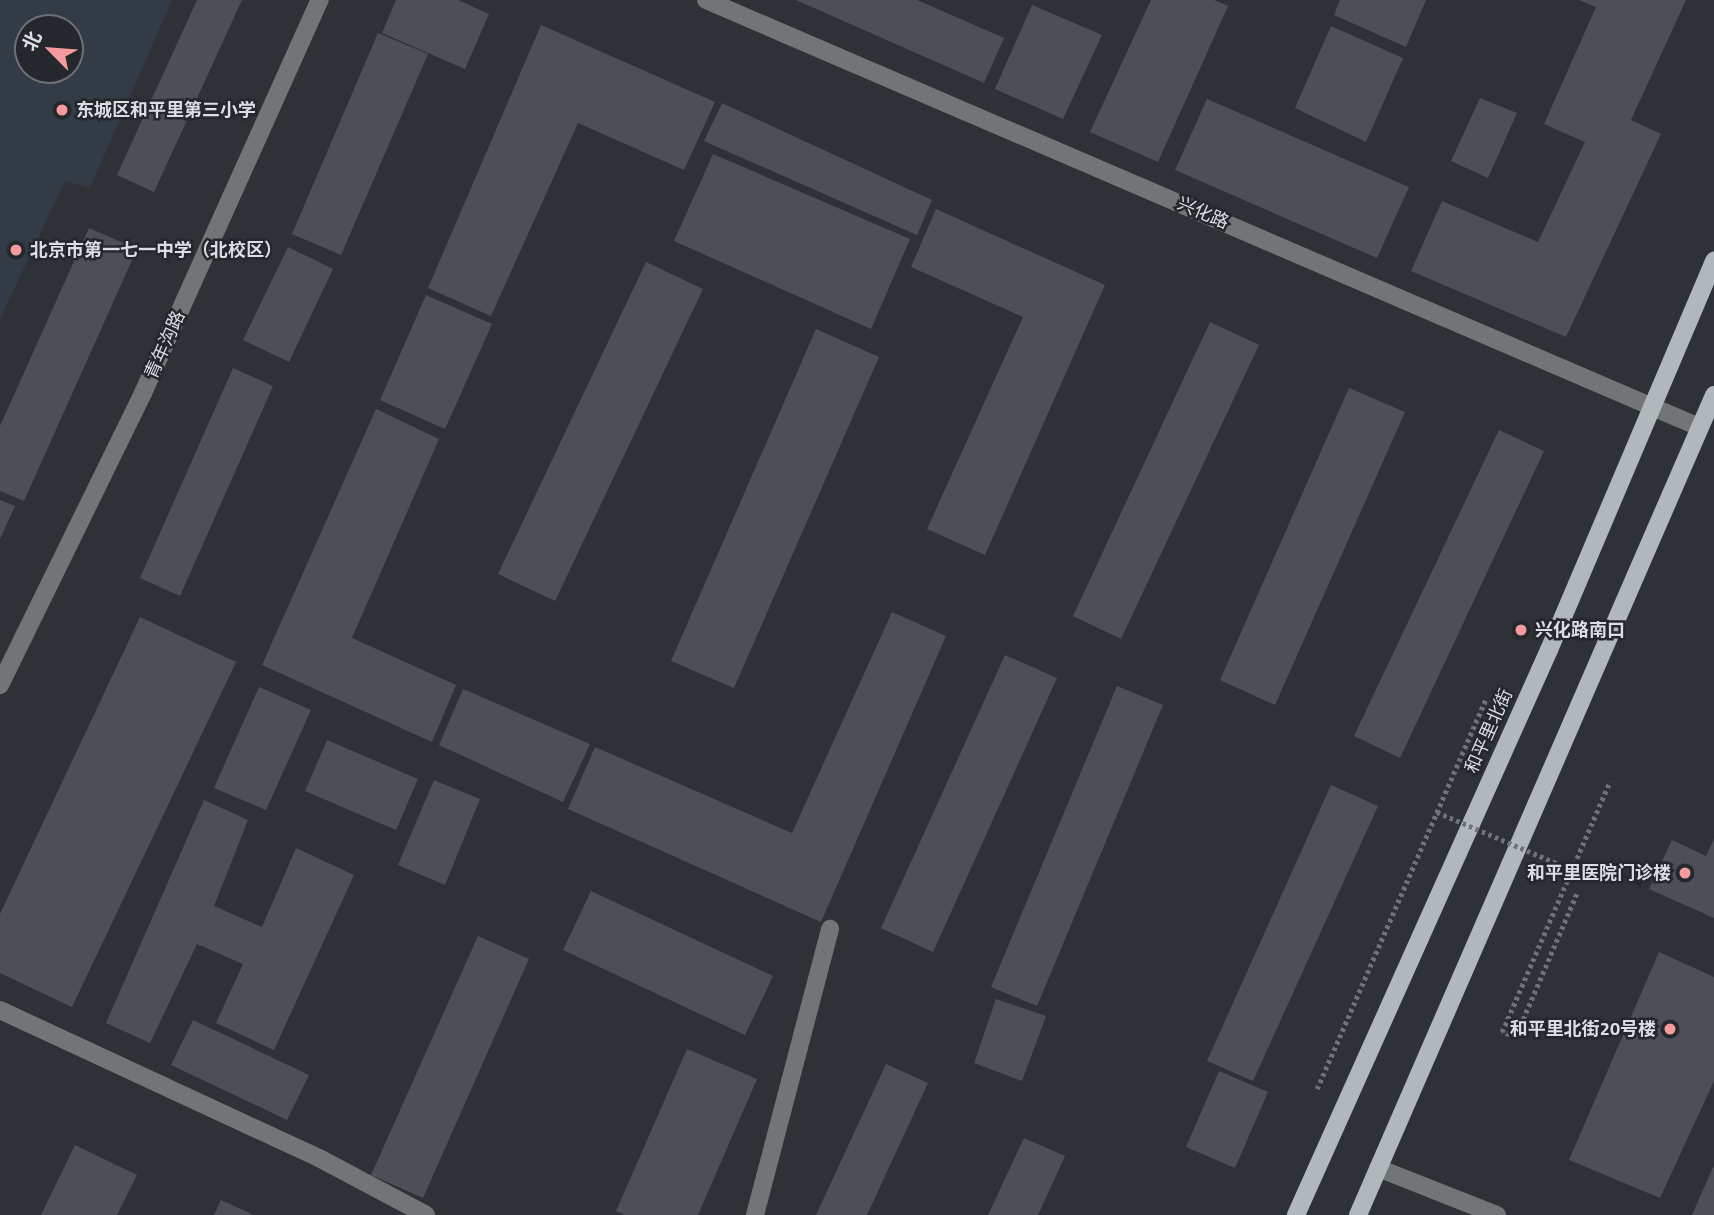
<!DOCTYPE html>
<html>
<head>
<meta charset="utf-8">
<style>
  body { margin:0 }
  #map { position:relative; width:1714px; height:1215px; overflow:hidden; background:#2e3237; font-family:"Titillium Web","Noto Sans SC",sans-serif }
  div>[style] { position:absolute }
  .built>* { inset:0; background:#333c46 }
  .building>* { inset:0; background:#4e4f56 }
  .path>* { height:4.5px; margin-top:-2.25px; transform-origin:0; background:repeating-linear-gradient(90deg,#6f7378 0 3.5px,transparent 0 7px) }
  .minor>* { height:18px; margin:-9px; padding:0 9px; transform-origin:9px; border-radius:9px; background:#717576 }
  .major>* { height:18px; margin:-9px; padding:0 9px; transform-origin:9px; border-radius:9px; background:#b0b8bb }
  .path-bridge>* { height:4.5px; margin-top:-2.25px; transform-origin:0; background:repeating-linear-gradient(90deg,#6f7378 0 3.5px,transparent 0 7px) }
  .dots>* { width:19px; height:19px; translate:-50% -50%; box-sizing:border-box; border:4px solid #24282d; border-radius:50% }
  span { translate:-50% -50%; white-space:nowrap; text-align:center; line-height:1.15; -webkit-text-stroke:5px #24282d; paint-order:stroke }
  .poi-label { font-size:18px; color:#dbdee2; font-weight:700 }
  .left { translate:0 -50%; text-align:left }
  .right { translate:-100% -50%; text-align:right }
  .street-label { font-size:18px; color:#dbdee2 }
  .north { position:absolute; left:14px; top:14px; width:70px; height:70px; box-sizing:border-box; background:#24282d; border:2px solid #6d7175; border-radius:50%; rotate:295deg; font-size:19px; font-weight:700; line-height:28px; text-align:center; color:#dbdee2 }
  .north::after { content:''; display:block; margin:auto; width:24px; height:32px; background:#f59b9e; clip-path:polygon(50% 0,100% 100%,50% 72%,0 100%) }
</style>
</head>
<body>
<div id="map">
  <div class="built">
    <i style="clip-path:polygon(evenodd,0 0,172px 0,90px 188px,65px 181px,0 319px,0 0,70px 28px,70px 70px,28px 70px,28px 28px,70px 28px)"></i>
  </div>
  <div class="building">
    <i style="clip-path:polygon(197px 0,242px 0,154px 192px,117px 175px)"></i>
    <i style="clip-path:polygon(396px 0,458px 0,489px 14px,465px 69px,382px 33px)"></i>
    <i style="clip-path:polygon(796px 0,917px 0,1004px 38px,984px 83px)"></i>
    <i style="clip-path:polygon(1151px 0,1214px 0,1228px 6px,1158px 162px,1090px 132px)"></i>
    <i style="clip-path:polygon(1340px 0,1426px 0,1406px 47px,1334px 15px)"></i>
    <i style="clip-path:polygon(1579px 0,1686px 0,1631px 120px,1661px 134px,1566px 337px,1411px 271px,1442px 201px,1538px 242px,1585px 142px,1544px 124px,1596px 7px)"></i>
    <i style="clip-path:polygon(1032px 5px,1102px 35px,1063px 119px,995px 89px)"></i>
    <i style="clip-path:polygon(541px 25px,715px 102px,684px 170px,578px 123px,491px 316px,428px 288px)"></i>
    <i style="clip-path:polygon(1331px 26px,1403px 58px,1366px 142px,1295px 108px)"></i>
    <i style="clip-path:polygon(378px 33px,428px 54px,341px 255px,292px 234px)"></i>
    <i style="clip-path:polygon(1480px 98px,1517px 113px,1488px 178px,1451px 161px)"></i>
    <i style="clip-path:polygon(1207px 99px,1409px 187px,1377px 258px,1175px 170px)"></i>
    <i style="clip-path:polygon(722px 103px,932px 200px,917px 235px,704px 141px)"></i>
    <i style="clip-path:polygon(713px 154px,910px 239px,871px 329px,674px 241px)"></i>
    <i style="clip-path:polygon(936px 209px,1105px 285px,985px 555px,927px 529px,1023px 317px,911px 267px)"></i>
    <i style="clip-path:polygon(89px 228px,137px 249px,24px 501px,0 491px,0 426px)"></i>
    <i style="clip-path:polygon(288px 247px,333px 269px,289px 362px,243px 340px)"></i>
    <i style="clip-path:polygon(646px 262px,703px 289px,555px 601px,498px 574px)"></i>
    <i style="clip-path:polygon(426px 295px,492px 324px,445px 429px,380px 400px)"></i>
    <i style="clip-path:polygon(1210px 322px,1259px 345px,1121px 639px,1073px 616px)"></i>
    <i style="clip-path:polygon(816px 329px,879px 357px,734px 688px,671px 661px)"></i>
    <i style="clip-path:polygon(233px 368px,273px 386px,180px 596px,140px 578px)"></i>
    <i style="clip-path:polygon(1349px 388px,1405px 412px,1275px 705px,1220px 680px)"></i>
    <i style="clip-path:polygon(376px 409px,439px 439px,352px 638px,456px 685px,432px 742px,262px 665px)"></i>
    <i style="clip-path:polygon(1499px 430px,1544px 451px,1400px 758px,1354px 736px)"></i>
    <i style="clip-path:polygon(0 500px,15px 506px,0 539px)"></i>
    <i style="clip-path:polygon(892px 612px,946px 636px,821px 922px,568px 809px,595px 747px,792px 833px)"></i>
    <i style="clip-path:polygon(140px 617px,236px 662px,72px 1007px,0 973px,0 914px)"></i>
    <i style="clip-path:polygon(1005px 655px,1057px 678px,933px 952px,881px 928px)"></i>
    <i style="clip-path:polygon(1117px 686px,1163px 705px,1037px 1006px,991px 987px)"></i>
    <i style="clip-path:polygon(259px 687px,311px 710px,266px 810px,214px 788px)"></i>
    <i style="clip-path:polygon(463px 689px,590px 744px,563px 802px,439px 745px)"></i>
    <i style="clip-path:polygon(327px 740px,418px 779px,396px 830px,305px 791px)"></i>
    <i style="clip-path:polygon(434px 780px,480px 799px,445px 885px,398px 865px)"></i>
    <i style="clip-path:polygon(1331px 785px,1378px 806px,1253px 1081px,1207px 1061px)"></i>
    <i style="clip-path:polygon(204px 800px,248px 820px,214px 906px,262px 927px,296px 848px,354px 875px,274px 1050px,216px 1023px,243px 964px,197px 944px,150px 1043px,106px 1023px)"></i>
    <i style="clip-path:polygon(1714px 839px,1714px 918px,1649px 889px,1672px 840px,1706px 856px)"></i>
    <i style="clip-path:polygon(591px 891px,773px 976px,745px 1035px,563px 950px)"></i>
    <i style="clip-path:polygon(478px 936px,529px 959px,423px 1198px,371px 1175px)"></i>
    <i style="clip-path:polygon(1659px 952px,1714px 977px,1714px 1081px,1660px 1198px,1569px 1160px)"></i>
    <i style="clip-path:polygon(996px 999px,1046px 1016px,1022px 1081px,974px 1063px)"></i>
    <i style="clip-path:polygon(193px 1020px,309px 1075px,287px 1120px,171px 1065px)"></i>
    <i style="clip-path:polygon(687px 1049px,757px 1079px,698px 1215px,625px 1215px,616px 1211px)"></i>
    <i style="clip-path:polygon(886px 1064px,928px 1083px,867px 1215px,816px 1215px)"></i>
    <i style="clip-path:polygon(1219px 1071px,1268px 1092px,1235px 1168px,1186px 1147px)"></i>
    <i style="clip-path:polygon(1024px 1138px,1065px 1156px,1038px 1215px,988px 1215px)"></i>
    <i style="clip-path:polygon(75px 1145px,137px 1175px,117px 1215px,41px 1215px)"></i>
    <i style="clip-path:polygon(1714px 1165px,1714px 1215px,1692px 1215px)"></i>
    <i style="clip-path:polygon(221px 1200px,254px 1215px,214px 1215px)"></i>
  </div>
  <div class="path">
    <i style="left:1577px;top:894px;width:155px;rotate:113.1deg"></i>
    <i style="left:1516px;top:1037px;width:15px;rotate:-160deg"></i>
    <i style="left:1502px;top:1032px;width:273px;rotate:-66.7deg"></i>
    <i style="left:1317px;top:1089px;width:427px;rotate:-66.6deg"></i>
  </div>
  <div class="minor">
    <i style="left:706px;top:0;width:1081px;rotate:23.27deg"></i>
    <i style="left:0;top:685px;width:325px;rotate:-63.9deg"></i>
    <i style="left:143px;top:393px;width:431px;rotate:-65.8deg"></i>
    <i style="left:0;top:1010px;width:352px;rotate:24.9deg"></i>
    <i style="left:319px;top:1158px;width:121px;rotate:28deg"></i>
    <i style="left:1378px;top:1168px;width:128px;rotate:21.6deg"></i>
    <i style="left:755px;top:1215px;width:296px;rotate:-75.3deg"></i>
  </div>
  <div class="major">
    <i style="left:1296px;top:1215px;width:619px;rotate:-65.88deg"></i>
    <i style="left:1549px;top:650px;width:423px;rotate:-67deg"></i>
    <i style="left:1358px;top:1215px;width:894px;rotate:-66.53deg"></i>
  </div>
  <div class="path-bridge">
    <i style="left:1437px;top:812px;width:147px;rotate:23.2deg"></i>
  </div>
  <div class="dots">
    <i style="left:62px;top:110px;background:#f59b9e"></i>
    <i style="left:16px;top:250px;background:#f59b9e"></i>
    <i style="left:1521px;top:630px;background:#f59b9e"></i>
    <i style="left:1685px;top:873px;background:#f59b9e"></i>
    <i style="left:1670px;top:1029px;background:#f59b9e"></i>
  </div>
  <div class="poi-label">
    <span class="left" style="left:76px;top:110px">东城区和平里第三小学</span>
    <span class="left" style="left:30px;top:250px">北京市第一七一中学（北校区）</span>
    <span class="left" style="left:1535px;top:630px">兴化路南口</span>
    <span class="right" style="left:1671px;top:873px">和平里医院门诊楼</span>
    <span class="right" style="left:1656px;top:1029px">和平里北街20号楼</span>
  </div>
  <div class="street-label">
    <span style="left:1203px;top:213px;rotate:23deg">兴化路</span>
    <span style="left:165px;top:345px;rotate:-66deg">青年沟路</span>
    <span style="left:1489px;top:731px;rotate:-66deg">和平里北街</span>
  </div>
  <div class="north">北</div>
</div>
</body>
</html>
